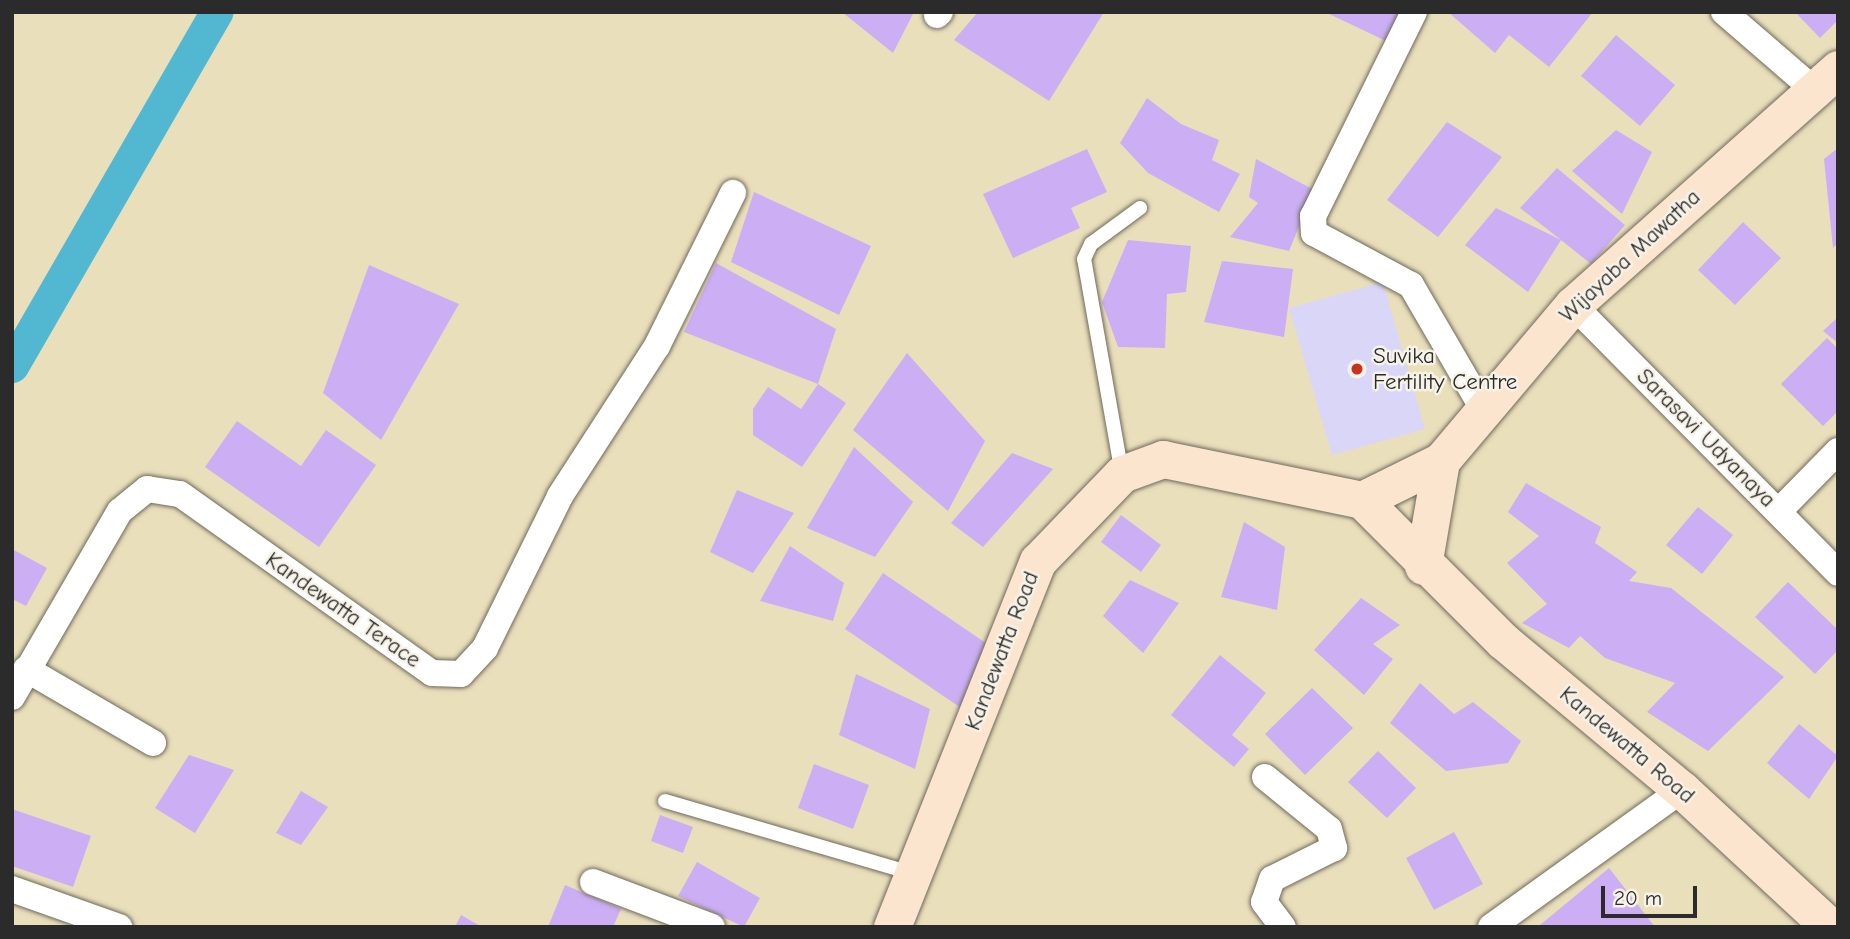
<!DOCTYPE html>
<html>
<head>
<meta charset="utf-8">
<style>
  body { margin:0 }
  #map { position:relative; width:1850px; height:939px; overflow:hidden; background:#eadfbb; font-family:"Comic Neue",sans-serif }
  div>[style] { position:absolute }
  .built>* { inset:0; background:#dad6f7 }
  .canal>* { height:33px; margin:-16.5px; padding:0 16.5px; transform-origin:16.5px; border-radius:16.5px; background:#52b8d1 }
  .building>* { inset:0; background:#ccaef5 }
  .roads { filter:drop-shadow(0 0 2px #6e6a5d) drop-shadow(0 0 2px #6e6a5d) }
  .lane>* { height:14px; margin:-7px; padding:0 7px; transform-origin:7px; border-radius:7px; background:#fff }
  .street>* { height:26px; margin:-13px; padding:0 13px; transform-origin:13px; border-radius:13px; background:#fff }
  .secondary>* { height:37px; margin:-18.5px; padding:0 18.5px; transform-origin:18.5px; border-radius:18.5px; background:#fbe5cf }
  .dots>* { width:19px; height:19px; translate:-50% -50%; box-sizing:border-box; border:4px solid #f7f3e8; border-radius:50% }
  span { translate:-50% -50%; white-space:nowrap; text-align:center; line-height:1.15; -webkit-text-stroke:5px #f7f3e8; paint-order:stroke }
  .street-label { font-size:23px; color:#2b2b2b }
  .poi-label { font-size:23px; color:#2b2b2b }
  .left { translate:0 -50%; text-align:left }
  .frame { position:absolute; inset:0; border:14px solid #2b2b2b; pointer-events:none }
  .scale { position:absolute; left:1601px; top:886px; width:96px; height:32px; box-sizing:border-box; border:4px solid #2b2b2b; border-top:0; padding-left:9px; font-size:21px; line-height:24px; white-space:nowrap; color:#2b2b2b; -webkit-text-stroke:5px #f7f3e8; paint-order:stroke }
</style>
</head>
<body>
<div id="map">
  <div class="built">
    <i style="clip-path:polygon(1383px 282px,1425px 429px,1332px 455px,1289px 308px)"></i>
  </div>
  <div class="canal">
    <i style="left:12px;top:366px;width:409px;rotate:-60deg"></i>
  </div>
  <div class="building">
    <i style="clip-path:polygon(842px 12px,914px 12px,893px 53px)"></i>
    <i style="clip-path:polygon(978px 12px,1104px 12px,1049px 101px,954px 40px)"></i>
    <i style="clip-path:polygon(1325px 12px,1402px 12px,1388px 42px)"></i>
    <i style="clip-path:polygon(1448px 12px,1593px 12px,1549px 67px,1509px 35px,1495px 53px)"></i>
    <i style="clip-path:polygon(1795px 12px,1838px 12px,1838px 20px,1820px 38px)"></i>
    <i style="clip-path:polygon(1616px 35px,1675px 85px,1640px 126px,1581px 76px)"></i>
    <i style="clip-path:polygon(1147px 98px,1181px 124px,1219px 140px,1212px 160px,1240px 174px,1219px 212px,1148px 173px,1120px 143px)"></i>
    <i style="clip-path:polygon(1447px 122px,1502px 157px,1438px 237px,1387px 200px)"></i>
    <i style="clip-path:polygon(1616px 130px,1652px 152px,1622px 214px,1572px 171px)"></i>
    <i style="clip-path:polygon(1838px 148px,1838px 243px,1833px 248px,1824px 159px)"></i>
    <i style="clip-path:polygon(1087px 149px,1107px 192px,1071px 208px,1080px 228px,1013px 258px,983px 194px)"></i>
    <i style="clip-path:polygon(1256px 159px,1314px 190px,1289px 251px,1230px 237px,1258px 203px,1249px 197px)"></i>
    <i style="clip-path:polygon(1557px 168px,1625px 225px,1591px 264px,1561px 240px,1528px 292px,1465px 245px,1496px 208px,1561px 240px,1520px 208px)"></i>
    <i style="clip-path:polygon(754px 192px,871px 246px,839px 315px,731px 262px)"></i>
    <i style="clip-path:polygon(1743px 222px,1781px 258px,1735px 305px,1698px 270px)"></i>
    <i style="clip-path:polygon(1128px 240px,1191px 246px,1186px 292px,1167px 294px,1165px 348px,1118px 347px,1102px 302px)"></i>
    <i style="clip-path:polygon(1222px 261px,1293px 269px,1284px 337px,1204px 322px)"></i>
    <i style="clip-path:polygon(716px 263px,836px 329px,818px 384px,684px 332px)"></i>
    <i style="clip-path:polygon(369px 265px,459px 304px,381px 440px,323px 393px)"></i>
    <i style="clip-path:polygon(1838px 317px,1838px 343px,1823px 331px)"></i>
    <i style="clip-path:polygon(1827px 338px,1838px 349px,1838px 411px,1823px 426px,1781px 384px)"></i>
    <i style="clip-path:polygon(907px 353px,985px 441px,948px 511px,853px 430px)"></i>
    <i style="clip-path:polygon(818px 384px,846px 403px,802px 467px,753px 435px,753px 409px,768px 387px,801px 409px)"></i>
    <i style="clip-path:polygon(237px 421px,301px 466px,326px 430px,376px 465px,319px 547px,205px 467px)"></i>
    <i style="clip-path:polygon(854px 447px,913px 502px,875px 557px,807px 528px)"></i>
    <i style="clip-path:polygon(1012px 453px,1053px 469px,983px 547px,951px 523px)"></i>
    <i style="clip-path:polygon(1526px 483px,1601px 527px,1595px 543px,1637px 572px,1629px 581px,1671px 588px,1784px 677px,1708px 751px,1647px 712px,1675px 683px,1605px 658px,1580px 636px,1569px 648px,1522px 623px,1547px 604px,1507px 563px,1539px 536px,1508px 512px)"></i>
    <i style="clip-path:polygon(737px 490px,794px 513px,753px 573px,710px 552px)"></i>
    <i style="clip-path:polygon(1698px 507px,1733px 535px,1702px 574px,1666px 545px)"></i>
    <i style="clip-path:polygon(1121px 515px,1161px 545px,1141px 572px,1101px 542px)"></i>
    <i style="clip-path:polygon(1244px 522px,1285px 547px,1277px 610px,1221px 597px)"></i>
    <i style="clip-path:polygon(790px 546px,844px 583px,833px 621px,760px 601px)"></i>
    <i style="clip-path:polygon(12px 549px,47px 568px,26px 606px,12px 599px)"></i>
    <i style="clip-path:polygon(883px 573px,999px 652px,961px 708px,845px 629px)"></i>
    <i style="clip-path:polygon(1130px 580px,1179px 603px,1143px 653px,1103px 616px)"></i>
    <i style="clip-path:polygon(1788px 582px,1838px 630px,1838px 650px,1815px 674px,1755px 617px)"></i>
    <i style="clip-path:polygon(1361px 598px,1400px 625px,1373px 644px,1393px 659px,1364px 695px,1314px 650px)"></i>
    <i style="clip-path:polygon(1220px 655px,1266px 693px,1232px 735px,1249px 749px,1234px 767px,1171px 715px)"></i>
    <i style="clip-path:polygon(856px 674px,930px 709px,915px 769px,839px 735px)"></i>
    <i style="clip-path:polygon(1420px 683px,1454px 714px,1473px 702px,1521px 741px,1508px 763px,1446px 771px,1390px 723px)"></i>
    <i style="clip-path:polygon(1312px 688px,1353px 728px,1305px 775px,1265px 734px)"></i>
    <i style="clip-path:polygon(1799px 724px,1838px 756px,1809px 799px,1767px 763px)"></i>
    <i style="clip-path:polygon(1378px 751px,1416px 788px,1387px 818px,1348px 782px)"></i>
    <i style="clip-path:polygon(189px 755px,234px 770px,195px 833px,155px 808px)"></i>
    <i style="clip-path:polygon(814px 764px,869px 785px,853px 829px,798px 808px)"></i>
    <i style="clip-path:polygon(301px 791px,328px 807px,301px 845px,276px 833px)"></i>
    <i style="clip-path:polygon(12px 809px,91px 836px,73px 887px,12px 866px)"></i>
    <i style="clip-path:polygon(660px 815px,693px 827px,683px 853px,651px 841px)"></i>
    <i style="clip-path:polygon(1454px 832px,1483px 884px,1434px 910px,1406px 858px)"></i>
    <i style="clip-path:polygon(697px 862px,760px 898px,744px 927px,678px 896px)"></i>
    <i style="clip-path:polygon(1609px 868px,1655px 927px,1541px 927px,1540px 925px)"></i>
    <i style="clip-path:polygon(565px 885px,621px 909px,613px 927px,548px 927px)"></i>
    <i style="clip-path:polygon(461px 915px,482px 927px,455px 927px)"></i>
  </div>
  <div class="roads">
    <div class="lane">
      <i style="left:1122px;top:474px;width:218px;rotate:-100deg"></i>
      <i style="left:1084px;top:259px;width:17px;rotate:-65deg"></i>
      <i style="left:1091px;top:244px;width:61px;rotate:-36.3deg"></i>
      <i style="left:665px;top:801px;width:257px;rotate:16.3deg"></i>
    </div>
    <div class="street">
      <i style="left:1414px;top:12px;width:228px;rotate:116.3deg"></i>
      <i style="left:1313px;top:216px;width:17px;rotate:87deg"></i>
      <i style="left:1314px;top:233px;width:110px;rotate:28.2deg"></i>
      <i style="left:1411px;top:285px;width:141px;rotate:59.8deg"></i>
      <i style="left:1724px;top:12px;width:116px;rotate:40.8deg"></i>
      <i style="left:937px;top:15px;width:4px;rotate:-45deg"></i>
      <i style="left:1573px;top:305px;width:377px;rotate:45.3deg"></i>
      <i style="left:1779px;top:511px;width:84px;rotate:-45.5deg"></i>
      <i style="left:26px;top:669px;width:147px;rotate:30.2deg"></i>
      <i style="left:12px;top:697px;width:215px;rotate:-59.9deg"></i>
      <i style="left:120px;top:511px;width:35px;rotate:-39deg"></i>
      <i style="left:147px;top:489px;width:33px;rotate:9deg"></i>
      <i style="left:180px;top:494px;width:309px;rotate:35.4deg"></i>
      <i style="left:432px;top:673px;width:29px;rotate:2deg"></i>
      <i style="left:461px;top:674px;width:35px;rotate:-47deg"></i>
      <i style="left:485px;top:648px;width:169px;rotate:-63.7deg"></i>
      <i style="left:560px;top:496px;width:179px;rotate:-57.1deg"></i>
      <i style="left:657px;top:346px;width:171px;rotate:-63.6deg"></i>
      <i style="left:1265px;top:777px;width:82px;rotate:39.1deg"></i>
      <i style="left:1329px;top:829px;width:20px;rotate:75deg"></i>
      <i style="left:1334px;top:848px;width:69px;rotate:153.4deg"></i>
      <i style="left:1272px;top:879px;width:24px;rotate:109deg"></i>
      <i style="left:1264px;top:902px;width:31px;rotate:53deg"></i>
      <i style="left:593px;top:882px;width:127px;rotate:20.7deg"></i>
      <i style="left:12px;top:889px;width:114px;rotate:19.6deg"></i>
      <i style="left:1491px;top:927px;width:235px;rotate:-35.7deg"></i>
    </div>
    <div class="secondary">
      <i style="left:1362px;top:500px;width:88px;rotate:-26.3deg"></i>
      <i style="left:1441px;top:461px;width:204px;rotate:-49.8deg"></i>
      <i style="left:1573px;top:305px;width:355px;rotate:-41.7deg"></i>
      <i style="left:1423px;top:566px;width:107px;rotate:-80.3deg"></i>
      <i style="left:892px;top:927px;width:394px;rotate:-68.3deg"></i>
      <i style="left:1038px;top:561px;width:121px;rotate:-46deg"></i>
      <i style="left:1122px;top:474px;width:44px;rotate:-20.1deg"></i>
      <i style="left:1163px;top:459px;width:203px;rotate:11.6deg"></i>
      <i style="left:1362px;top:500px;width:199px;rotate:45deg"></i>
      <i style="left:1503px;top:641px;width:233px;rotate:39.8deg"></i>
      <i style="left:1682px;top:790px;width:202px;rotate:42.8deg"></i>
    </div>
  </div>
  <div class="dots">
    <i style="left:1357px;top:369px;background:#c8321e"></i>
  </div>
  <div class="street-label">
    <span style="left:1630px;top:256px;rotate:-43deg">Wijayaba Mawatha</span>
    <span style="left:1706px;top:438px;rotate:45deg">Sarasavi Udyanaya</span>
    <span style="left:343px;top:610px;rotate:35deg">Kandewatta Terace</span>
    <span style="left:1002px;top:651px;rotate:-69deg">Kandewatta Road</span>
    <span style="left:1627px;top:745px;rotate:40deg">Kandewatta Road</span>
  </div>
  <div class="poi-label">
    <span class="left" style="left:1373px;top:369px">Suvika<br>Fertility Centre</span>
  </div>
  <div class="frame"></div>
  <div class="scale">20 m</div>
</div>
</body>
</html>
